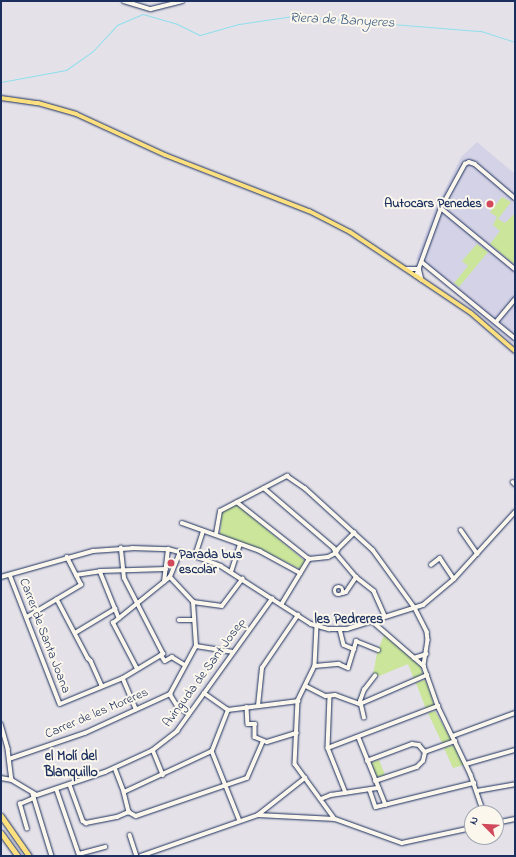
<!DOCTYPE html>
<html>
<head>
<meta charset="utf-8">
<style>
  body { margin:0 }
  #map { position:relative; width:516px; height:857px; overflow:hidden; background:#e4e1e8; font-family:"Indie Flower",sans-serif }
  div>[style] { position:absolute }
  .built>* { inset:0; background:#d4d2e6 }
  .green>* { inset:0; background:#cbe59b }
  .stream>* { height:1px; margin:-0.5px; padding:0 0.5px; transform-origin:0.5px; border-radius:0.5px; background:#90dfed }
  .roads { filter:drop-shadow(0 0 1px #1b2f5e) drop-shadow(0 0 1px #1b2f5e) }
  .minor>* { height:3.5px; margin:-1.75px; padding:0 1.75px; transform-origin:1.75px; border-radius:1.75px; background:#fbf7ec }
  .minor>.ring { margin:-1.75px; padding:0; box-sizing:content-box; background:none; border:3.5px solid #fbf7ec; border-radius:50% }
  .major>* { height:4px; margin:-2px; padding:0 2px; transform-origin:2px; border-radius:2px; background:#fce080 }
  .highway>* { height:5px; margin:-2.5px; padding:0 2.5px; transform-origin:2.5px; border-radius:2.5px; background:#fce080 }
  .dots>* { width:11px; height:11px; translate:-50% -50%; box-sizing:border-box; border:2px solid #fbf7ec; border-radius:50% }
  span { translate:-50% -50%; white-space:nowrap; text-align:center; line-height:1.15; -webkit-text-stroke:4px #fbf7ec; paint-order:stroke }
  .poi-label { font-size:13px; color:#1b2f5e; font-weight:700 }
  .right { translate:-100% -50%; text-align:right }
  .left { translate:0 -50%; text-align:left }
  .street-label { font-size:13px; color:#1b2f5e }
  .water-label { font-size:14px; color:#385b82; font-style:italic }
  .neighbourhood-label { font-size:14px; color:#1b2f5e; font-weight:700 }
  .frame { position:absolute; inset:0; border:2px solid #1b2f5e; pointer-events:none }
  .north { position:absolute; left:464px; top:805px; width:40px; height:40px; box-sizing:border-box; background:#fbf7ec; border:1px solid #a1a7b3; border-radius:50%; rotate:294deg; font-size:11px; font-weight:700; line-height:16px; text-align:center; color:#1b2f5e }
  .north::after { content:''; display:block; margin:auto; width:14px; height:18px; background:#d1495b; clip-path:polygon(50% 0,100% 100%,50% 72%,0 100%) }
</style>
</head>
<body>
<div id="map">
  <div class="built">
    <i style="clip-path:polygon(477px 142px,515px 174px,515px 345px,416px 259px,434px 211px,461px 157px)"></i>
  </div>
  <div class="green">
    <i style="clip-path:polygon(502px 197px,511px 202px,498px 219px,505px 223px,515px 213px,514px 264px,490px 244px,500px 231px,493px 225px,497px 217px,490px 212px)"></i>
    <i style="clip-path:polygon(477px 244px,488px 252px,459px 287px,454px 283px,468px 266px,462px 261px)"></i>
    <i style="clip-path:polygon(235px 505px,237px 505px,305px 561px,300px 569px,258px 548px,220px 535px,222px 512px)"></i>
    <i style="clip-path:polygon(384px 635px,420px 666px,423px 674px,414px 679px,408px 664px,379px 676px,373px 675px,377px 653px)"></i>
    <i style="clip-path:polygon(424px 680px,426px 681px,434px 705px,433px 707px,426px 709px,416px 683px)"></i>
    <i style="clip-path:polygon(435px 711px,451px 739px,450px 741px,442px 743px,428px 713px)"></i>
    <i style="clip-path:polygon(454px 745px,464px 765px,453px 768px,444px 748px)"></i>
    <i style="clip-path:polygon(379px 760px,385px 775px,377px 777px,371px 763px)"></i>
  </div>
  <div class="stream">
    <i style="left:1px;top:82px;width:66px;rotate:-10.5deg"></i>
    <i style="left:66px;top:70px;width:32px;rotate:-35deg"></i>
    <i style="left:92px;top:52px;width:37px;rotate:-47deg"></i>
    <i style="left:117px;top:25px;width:28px;rotate:-23deg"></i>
    <i style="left:143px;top:14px;width:35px;rotate:16deg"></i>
    <i style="left:177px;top:24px;width:25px;rotate:26deg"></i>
    <i style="left:200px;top:35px;width:41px;rotate:-15.8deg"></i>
    <i style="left:239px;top:24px;width:55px;rotate:-8.4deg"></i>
    <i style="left:293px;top:16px;width:189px;rotate:4.6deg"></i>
    <i style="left:481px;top:31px;width:36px;rotate:18deg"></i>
  </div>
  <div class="roads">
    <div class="minor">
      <i style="left:124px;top:1px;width:28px;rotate:17deg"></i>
      <i style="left:151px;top:9px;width:32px;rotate:-14deg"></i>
      <i style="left:441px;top:208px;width:96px;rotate:39.5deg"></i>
      <i style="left:422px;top:262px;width:120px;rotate:39.3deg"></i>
      <i style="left:419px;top:268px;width:12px;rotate:76deg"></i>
      <i style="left:406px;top:269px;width:13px"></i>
      <i style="left:416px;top:276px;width:72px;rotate:-69.8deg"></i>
      <i style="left:441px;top:208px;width:50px;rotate:-61.4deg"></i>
      <i style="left:465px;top:164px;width:4px;rotate:-27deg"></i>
      <i style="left:469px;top:162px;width:6px;rotate:18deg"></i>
      <i style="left:475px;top:164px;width:52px;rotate:40.4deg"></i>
      <i style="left:496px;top:322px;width:30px;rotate:-50deg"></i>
      <i style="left:513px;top:482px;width:3px;rotate:45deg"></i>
      <i style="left:264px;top:488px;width:92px;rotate:40.6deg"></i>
      <i style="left:334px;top:548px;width:5px;rotate:68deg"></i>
      <i style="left:336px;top:553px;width:31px;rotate:50deg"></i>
      <i style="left:356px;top:577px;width:23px;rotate:38deg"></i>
      <i style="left:374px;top:591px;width:27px;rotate:66deg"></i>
      <i style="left:237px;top:502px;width:92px;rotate:38.4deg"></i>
      <i style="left:182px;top:523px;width:83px;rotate:19.7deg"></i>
      <i style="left:260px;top:551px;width:46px;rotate:28.8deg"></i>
      <i style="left:461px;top:530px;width:29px;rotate:55deg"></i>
      <i style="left:216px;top:534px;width:23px;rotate:-80deg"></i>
      <i style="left:220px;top:511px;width:76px;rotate:-27.6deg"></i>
      <i style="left:287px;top:476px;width:22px;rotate:34deg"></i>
      <i style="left:305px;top:488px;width:92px;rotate:42.4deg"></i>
      <i style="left:373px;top:550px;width:72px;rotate:54.1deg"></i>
      <i style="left:415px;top:608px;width:27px;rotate:63deg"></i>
      <i style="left:427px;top:632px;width:8px;rotate:83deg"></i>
      <i style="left:428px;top:640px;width:26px;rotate:99deg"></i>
      <i style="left:424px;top:666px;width:42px;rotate:70.7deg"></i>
      <i style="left:438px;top:706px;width:76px;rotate:64.4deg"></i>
      <i style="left:471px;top:775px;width:40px;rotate:71.1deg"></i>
      <i style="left:195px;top:556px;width:26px;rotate:-72deg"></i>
      <i style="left:431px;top:565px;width:11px;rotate:-38deg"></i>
      <i style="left:440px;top:558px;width:25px;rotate:56deg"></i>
      <i style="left:100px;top:571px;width:51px;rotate:68deg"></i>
      <i style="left:231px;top:572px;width:29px;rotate:-72deg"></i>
      <i style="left:10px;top:575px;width:138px;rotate:68.8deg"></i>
      <i style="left:60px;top:704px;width:68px;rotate:-22.4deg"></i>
      <i style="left:123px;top:678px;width:47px;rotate:-31deg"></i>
      <i style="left:163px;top:654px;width:85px;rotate:-117.2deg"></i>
      <i style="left:124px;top:578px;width:30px;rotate:-96deg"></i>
      <i style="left:76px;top:575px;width:24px;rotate:-9deg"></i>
      <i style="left:100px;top:571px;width:66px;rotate:-1.7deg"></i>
      <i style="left:1px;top:577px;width:96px;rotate:-15.8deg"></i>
      <i style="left:93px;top:551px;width:39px;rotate:-4deg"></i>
      <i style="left:132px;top:548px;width:36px;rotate:2deg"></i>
      <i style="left:168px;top:549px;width:28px;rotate:15deg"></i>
      <i style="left:195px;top:556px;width:28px;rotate:21deg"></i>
      <i style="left:221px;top:566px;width:107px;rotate:32.8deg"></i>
      <i style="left:311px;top:624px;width:19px;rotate:16deg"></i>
      <i style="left:329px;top:629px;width:18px"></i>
      <i style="left:347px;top:629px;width:80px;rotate:-17.5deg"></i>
      <i style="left:423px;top:605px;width:40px;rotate:-40deg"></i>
      <i style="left:454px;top:579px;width:91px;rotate:-47.7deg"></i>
      <i style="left:164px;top:582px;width:33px;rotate:-83deg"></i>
      <i class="ring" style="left:335px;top:587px;width:4.5px;height:4.5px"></i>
      <i style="left:343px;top:593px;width:3px;rotate:-18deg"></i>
      <i style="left:346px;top:592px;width:18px;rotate:-56deg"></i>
      <i style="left:57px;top:599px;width:67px;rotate:62.3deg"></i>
      <i style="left:88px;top:658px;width:4px;rotate:45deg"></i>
      <i style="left:91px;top:661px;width:27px;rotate:66deg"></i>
      <i style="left:193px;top:602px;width:29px;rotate:8deg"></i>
      <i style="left:222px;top:606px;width:34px;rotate:-53deg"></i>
      <i style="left:281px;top:605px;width:54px;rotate:-58.7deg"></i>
      <i style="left:309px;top:559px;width:19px;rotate:-6deg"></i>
      <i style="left:328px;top:557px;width:9px;rotate:-27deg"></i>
      <i style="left:336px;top:553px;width:4px;rotate:-63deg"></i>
      <i style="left:338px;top:549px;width:23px;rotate:-45deg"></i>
      <i style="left:27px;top:617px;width:63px;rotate:-30.7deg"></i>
      <i style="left:81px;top:585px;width:31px;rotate:-117deg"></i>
      <i style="left:179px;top:620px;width:15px"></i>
      <i style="left:372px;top:621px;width:69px;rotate:40.9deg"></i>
      <i style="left:317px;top:626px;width:40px;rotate:92.9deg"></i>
      <i style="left:315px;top:666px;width:39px;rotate:116deg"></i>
      <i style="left:298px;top:701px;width:63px;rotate:92.7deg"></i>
      <i style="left:295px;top:764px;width:68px;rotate:54deg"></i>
      <i style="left:340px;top:629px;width:16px;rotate:76deg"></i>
      <i style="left:344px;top:645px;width:11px;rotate:22deg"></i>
      <i style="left:75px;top:633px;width:47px;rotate:-31deg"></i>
      <i style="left:196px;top:646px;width:36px;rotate:9deg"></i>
      <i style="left:161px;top:655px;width:7px;rotate:56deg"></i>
      <i style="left:165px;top:661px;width:8px;rotate:-30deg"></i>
      <i style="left:172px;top:657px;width:15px;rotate:32deg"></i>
      <i style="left:414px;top:658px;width:13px;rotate:-18deg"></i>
      <i style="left:315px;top:666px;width:24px;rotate:-5deg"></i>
      <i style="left:339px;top:664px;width:10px;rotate:24deg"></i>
      <i style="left:348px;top:668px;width:28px;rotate:-73deg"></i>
      <i style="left:356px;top:641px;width:24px;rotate:22deg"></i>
      <i style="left:137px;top:669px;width:52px;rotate:-117.6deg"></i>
      <i style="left:113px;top:623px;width:73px;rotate:-38.9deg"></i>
      <i style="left:170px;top:577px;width:27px;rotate:-68deg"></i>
      <i style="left:123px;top:678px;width:34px;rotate:67deg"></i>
      <i style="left:306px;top:686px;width:22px;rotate:27deg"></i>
      <i style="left:326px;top:696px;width:9px;rotate:-6deg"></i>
      <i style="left:335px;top:695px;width:27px;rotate:20deg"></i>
      <i style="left:204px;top:693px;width:29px;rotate:35deg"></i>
      <i style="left:228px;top:710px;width:71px;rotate:-7.3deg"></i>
      <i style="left:170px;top:694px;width:55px;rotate:-61.6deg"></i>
      <i style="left:196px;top:646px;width:44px;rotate:-93.9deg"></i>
      <i style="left:193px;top:602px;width:34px;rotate:-133deg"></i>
      <i style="left:170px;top:694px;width:15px;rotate:58deg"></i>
      <i style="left:178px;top:707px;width:13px;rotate:32deg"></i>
      <i style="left:330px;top:696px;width:52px;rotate:92.2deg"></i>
      <i style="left:328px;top:748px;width:48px;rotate:68.2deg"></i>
      <i style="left:360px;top:704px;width:73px;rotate:-23.4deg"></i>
      <i style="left:258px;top:706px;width:38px;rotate:-84deg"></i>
      <i style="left:262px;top:668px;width:64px;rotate:-55.8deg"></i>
      <i style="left:247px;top:707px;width:17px;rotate:87deg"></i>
      <i style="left:248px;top:724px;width:7px"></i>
      <i style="left:255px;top:724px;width:13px;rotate:90deg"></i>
      <i style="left:255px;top:737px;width:13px;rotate:23deg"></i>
      <i style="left:267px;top:742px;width:31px;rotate:-17deg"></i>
      <i style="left:364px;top:718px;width:17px;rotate:-103deg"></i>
      <i style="left:360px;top:701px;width:12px;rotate:-70deg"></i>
      <i style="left:364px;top:690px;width:18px;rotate:-52deg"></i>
      <i style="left:1px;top:724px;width:26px;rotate:74deg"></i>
      <i style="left:8px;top:749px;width:31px;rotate:83deg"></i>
      <i style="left:453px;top:736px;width:66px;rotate:-20.4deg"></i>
      <i style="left:359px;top:738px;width:72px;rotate:68.1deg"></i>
      <i style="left:328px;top:748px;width:118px;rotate:-20.9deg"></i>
      <i style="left:153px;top:750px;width:27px;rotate:68deg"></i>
      <i style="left:212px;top:751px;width:75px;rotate:68.2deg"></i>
      <i style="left:425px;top:752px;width:32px;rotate:-20deg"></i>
      <i style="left:9px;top:759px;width:80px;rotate:-18.9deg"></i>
      <i style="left:85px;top:733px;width:94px;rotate:-24.6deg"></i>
      <i style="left:367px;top:761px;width:48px;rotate:-20.7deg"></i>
      <i style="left:412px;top:744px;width:7px;rotate:8deg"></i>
      <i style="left:419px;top:745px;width:9px;rotate:49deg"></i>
      <i style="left:466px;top:764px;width:51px;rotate:-15.9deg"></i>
      <i style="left:115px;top:768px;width:26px;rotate:69deg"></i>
      <i style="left:124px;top:792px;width:21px;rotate:76deg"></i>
      <i style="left:1px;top:778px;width:11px;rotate:10deg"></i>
      <i style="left:12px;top:780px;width:29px;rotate:31deg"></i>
      <i style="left:37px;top:795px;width:72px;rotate:-18.7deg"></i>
      <i style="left:105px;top:772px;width:53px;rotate:-24.6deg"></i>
      <i style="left:153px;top:750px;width:31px;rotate:-38deg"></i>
      <i style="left:177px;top:731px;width:163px;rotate:-54.3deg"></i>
      <i style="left:375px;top:781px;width:44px;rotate:-18.4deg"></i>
      <i style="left:417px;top:767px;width:8px;rotate:-45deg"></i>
      <i style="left:423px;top:761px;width:9px;rotate:-77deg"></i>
      <i style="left:70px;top:785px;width:38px;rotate:70deg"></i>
      <i style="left:83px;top:821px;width:4px;rotate:34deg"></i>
      <i style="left:86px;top:823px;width:32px;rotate:-11deg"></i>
      <i style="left:117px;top:817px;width:13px;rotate:-23deg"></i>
      <i style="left:57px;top:790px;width:68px;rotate:71deg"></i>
      <i style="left:79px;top:854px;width:27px;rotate:-15deg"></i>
      <i style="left:370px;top:790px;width:18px;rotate:71deg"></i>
      <i style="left:376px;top:807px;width:101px;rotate:-13.8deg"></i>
      <i style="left:477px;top:791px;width:39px;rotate:-10deg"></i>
      <i style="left:124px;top:792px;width:97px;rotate:-25deg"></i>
      <i style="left:212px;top:751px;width:44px;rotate:-68.7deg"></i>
      <i style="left:33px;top:794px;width:65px;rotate:73deg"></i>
      <i style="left:321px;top:799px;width:11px;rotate:-22deg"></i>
      <i style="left:331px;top:795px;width:48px;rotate:-8.5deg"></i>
      <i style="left:129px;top:812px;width:8px;rotate:30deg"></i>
      <i style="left:136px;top:816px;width:117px;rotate:-18.9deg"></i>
      <i style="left:247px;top:778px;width:40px;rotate:-66.6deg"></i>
      <i style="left:258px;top:815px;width:60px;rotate:-38.2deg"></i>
      <i style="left:496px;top:823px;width:19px;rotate:-12deg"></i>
      <i style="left:27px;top:829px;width:26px;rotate:-106deg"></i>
      <i style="left:20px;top:804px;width:15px;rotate:-23deg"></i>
      <i style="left:130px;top:835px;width:22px;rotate:72deg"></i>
      <i style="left:141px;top:856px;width:124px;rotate:-19.3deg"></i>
      <i style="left:258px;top:815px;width:77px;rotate:3deg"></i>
      <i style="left:335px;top:819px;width:71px;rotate:19.7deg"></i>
      <i style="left:402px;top:843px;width:72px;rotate:-12.1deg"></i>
    </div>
    <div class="major">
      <i style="left:1px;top:98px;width:37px;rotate:8deg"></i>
      <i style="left:38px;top:103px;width:40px;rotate:16deg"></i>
      <i style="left:76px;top:114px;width:98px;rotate:24.7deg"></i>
      <i style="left:165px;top:155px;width:155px;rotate:21.3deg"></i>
      <i style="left:309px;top:211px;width:46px;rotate:27.1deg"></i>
      <i style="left:350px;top:232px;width:79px;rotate:33.7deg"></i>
      <i style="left:416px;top:276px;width:66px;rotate:33.9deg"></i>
      <i style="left:471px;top:313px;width:58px;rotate:40.8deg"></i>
    </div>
    <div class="highway">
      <i style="left:1px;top:816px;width:49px;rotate:55deg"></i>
      <i style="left:1px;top:833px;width:29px;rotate:54deg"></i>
    </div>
  </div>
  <div class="dots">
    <i style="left:490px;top:204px;background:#d1495b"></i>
    <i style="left:171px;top:563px;background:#d1495b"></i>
  </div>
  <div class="poi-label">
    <span class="right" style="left:482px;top:204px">Autocars Penedes</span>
    <span class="left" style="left:179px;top:563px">Parada bus<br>escolar</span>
  </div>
  <div class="street-label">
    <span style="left:44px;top:636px;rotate:69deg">Carrer de Santa Joana</span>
    <span style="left:205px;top:673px;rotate:-54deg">Avinguda de Sant Josep</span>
    <span style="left:97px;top:714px;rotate:-23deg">Carrer de les Moreres</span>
  </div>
  <div class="water-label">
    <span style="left:342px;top:21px;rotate:3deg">Riera de Banyeres</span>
  </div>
  <div class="neighbourhood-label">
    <span style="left:349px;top:620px">les Pedreres</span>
    <span style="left:71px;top:765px">el Molí del<br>Blanquillo</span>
  </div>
  <div class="frame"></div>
  <div class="north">N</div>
</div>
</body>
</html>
